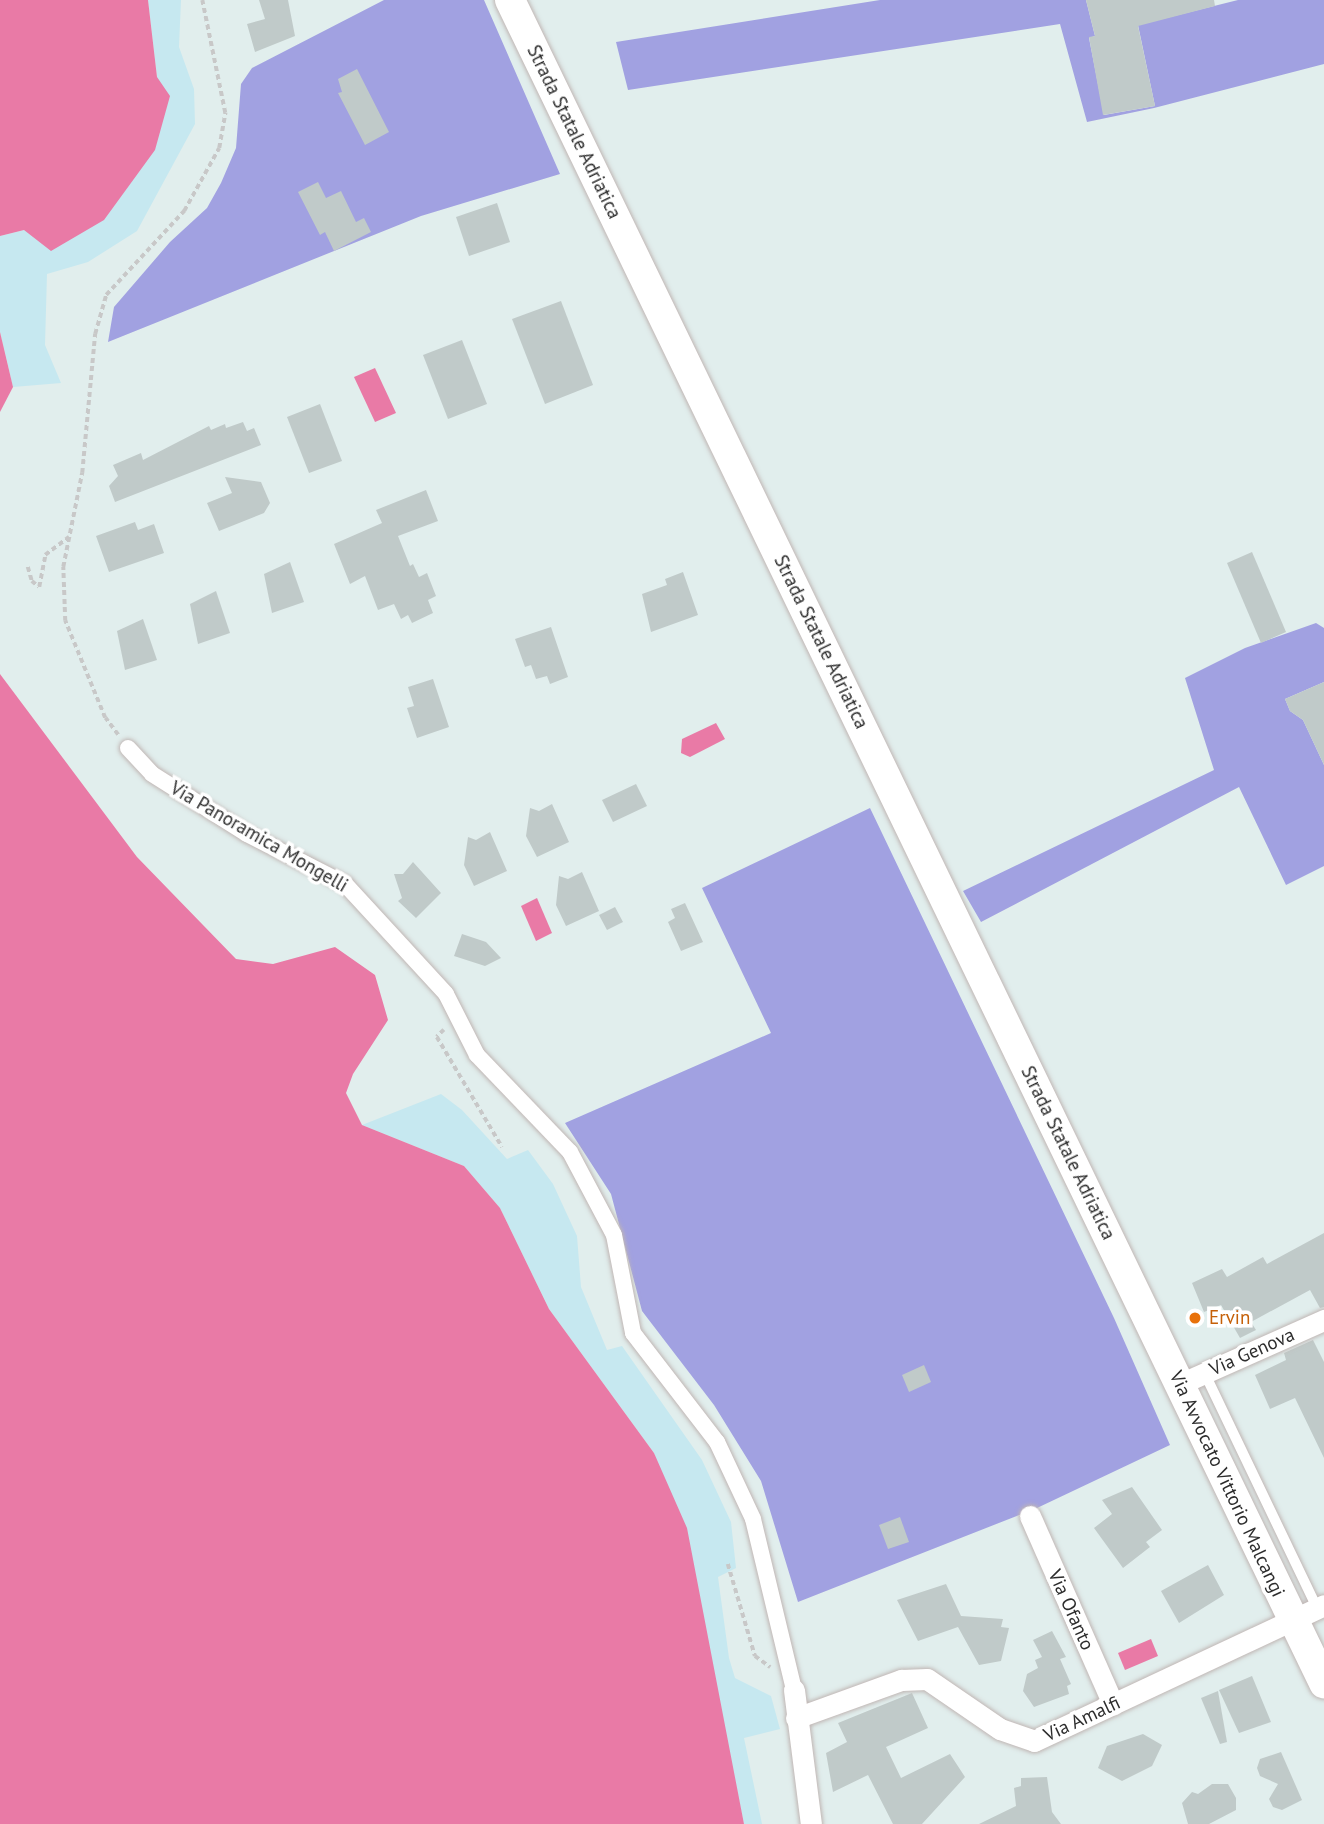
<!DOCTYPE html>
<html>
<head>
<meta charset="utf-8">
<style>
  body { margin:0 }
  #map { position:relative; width:1324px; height:1824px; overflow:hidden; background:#e1eeed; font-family:"PT Sans",sans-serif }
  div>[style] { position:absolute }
  .green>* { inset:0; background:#a1a1e1 }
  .sand>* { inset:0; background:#c6e8f0 }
  .water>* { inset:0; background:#e97aa6 }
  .building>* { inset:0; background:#c0cac9 }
  .path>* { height:3.5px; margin-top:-1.75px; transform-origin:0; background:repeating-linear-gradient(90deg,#c8c8c8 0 5px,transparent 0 8.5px) }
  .roads { filter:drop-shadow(0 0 2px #c0b6b4) drop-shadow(0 0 2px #c0b6b4) }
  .service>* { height:10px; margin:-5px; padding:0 5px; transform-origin:5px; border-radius:5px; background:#fff }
  .pedestrian>* { height:16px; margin:-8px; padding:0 8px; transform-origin:8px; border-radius:8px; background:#fff }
  .minor>* { height:21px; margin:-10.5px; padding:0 10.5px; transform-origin:10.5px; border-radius:10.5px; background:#fff }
  .secondary>* { height:30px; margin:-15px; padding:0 15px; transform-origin:15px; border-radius:15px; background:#fff }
  .dots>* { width:19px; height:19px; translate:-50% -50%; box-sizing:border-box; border:4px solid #fff; border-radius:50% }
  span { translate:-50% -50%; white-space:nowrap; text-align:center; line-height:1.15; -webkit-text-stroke:7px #fff; paint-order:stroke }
  .street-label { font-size:19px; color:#2d2d2d }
  .food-label { font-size:19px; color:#c56008 }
  .left { translate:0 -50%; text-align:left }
</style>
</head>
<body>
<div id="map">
  <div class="green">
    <i style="clip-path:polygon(384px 0,484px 0,560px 174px,421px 216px,108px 342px,114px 307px,170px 242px,207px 208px,221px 183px,236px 148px,241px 84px,252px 68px)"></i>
    <i style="clip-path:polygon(880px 0,1086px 0,1095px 36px,1089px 38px,1104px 115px,1155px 106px,1138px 25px,1238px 0,1324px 0,1324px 64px,1154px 108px,1087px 122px,1060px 24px,628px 90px,616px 42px)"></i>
    <i style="clip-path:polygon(1316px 623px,1324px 628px,1324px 682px,1285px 699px,1290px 711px,1303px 720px,1324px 765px,1324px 866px,1286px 885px,1239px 787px,981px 922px,963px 891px,1214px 770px,1185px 678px,1245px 648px)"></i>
    <i style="clip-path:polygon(870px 808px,1114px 1318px,1170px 1445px,1037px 1508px,798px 1602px,761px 1481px,714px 1405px,642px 1311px,611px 1194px,565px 1123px,771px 1033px,702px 888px)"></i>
  </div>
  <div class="sand">
    <i style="clip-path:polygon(148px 0,181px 0,179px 47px,194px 89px,195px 124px,137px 231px,88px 262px,47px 274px,45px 345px,61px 383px,13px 387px,0 332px,0 236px,24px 230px,157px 77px)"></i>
    <i style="clip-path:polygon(441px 1094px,462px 1110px,507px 1159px,528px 1150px,553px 1184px,577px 1236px,581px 1287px,607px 1350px,622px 1346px,702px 1460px,731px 1522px,736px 1568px,718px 1577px,729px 1658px,735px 1678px,771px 1696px,780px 1729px,744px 1738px,762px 1824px,744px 1824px,713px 1673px,654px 1453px,549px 1309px,500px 1208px,464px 1166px,362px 1125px)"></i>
  </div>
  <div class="water">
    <i style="clip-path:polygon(0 0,148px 0,157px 77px,170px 96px,155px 150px,104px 220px,51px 251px,24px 230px,0 236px)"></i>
    <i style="clip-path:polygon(0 332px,13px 387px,0 412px)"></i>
    <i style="clip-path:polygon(375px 368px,396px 413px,375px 422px,354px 377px)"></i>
    <i style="clip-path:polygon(0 674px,137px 857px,236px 959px,273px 964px,335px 947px,375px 975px,388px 1020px,353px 1074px,346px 1093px,362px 1125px,464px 1166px,500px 1208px,549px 1309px,654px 1453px,687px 1528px,744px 1824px,0 1824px)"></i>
    <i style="clip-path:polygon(716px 723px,725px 739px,690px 757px,681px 753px,682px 739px)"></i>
    <i style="clip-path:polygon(537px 898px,552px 933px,536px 941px,521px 906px)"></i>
    <i style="clip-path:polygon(1151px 1639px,1158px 1656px,1125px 1670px,1118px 1653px)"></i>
  </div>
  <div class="building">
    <i style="clip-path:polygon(259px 0,288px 0,295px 36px,255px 52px,247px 24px,265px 19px)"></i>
    <i style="clip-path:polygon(1086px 0,1214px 0,1215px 6px,1138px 26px,1155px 106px,1103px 115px,1089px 37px,1095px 36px)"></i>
    <i style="clip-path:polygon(357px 69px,389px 132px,365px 145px,338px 93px,342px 92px,338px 79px)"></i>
    <i style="clip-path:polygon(318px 182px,326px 198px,341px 191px,356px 222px,364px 218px,371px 232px,334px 251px,325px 232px,320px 235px,298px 192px)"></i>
    <i style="clip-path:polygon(497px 203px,510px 242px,469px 256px,456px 217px)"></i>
    <i style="clip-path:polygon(561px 301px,593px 385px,545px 404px,512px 319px)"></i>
    <i style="clip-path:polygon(462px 340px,487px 404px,448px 419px,423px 355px)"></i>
    <i style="clip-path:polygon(320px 404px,342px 461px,309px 473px,287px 417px)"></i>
    <i style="clip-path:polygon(243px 422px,247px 431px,254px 428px,261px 445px,115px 502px,109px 486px,118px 476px,113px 465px,141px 453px,143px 460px,209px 426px,211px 430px,225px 424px,226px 428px)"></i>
    <i style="clip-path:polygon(225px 477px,261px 482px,270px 503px,264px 513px,219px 531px,207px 503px,232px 493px)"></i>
    <i style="clip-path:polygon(426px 490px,438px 521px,398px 536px,410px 566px,413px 564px,419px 577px,427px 573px,436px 596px,428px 600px,433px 613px,412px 623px,408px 615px,401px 619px,394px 604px,378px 610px,365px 576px,350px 584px,334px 544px,382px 523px,376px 510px)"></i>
    <i style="clip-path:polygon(135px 522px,138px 530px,154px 524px,164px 553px,109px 572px,96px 536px)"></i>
    <i style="clip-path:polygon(1252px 552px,1286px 632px,1261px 643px,1227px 563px)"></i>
    <i style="clip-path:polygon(290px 562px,304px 602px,272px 613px,264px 574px)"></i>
    <i style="clip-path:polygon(683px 572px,698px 615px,651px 632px,642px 594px,667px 585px,665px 579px)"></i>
    <i style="clip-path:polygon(216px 591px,230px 633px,198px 644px,190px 604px)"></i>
    <i style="clip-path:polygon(143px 619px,157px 660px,125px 670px,117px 631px)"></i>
    <i style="clip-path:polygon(551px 627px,568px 677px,550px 684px,547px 676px,536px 679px,531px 665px,525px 667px,515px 639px)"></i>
    <i style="clip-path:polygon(433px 679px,449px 727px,417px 738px,407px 708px,414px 706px,408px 687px)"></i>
    <i style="clip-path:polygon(1324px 682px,1324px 765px,1303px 720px,1290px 711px,1285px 699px)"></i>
    <i style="clip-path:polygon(636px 784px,647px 806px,613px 822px,602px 800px)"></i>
    <i style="clip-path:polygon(552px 804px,569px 842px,537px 857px,526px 836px,530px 808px,539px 811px)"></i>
    <i style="clip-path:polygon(490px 832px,507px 871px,474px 886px,464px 865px,468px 837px,476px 840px)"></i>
    <i style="clip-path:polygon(413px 862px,441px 893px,416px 918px,398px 901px,402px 898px,394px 874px,403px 874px)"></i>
    <i style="clip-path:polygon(582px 872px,599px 911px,566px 926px,556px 905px,559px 876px,568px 879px)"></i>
    <i style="clip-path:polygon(685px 903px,703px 942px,681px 951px,668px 922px,675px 918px,671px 909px)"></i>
    <i style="clip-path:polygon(615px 907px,623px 922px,607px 930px,599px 915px)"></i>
    <i style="clip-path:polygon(462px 934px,486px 942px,501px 958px,485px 966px,454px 956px)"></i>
    <i style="clip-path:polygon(1324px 1233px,1324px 1307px,1320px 1308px,1310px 1290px,1251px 1322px,1256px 1330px,1240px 1338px,1221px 1305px,1204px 1312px,1192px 1283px,1222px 1269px,1227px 1277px,1263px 1257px,1267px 1264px)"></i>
    <i style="clip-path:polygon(1313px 1340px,1324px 1362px,1324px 1458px,1295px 1398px,1270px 1409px,1255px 1375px,1286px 1360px,1284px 1353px)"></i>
    <i style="clip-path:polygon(924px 1365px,931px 1382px,909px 1392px,902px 1375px)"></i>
    <i style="clip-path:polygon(1132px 1487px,1162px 1530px,1146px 1542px,1150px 1547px,1123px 1568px,1094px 1528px,1112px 1514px,1102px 1500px)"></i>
    <i style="clip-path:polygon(900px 1517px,909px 1542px,888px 1549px,879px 1525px)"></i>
    <i style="clip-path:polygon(1208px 1565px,1224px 1595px,1179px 1623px,1161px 1591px)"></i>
    <i style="clip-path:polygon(946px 1584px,961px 1616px,1003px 1619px,1001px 1627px,1009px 1628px,1001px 1661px,979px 1665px,958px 1627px,918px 1641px,897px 1600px)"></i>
    <i style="clip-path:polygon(1052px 1631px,1066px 1657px,1060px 1659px,1071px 1684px,1067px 1686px,1069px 1694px,1034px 1707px,1023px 1691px,1027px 1674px,1038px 1668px,1035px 1660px,1042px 1657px,1033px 1640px)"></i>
    <i style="clip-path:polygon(1252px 1676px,1271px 1722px,1239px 1733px,1219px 1690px)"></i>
    <i style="clip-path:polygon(1218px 1691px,1227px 1742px,1220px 1744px,1201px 1698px)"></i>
    <i style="clip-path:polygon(912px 1693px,928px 1728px,886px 1747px,901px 1778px,950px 1754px,965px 1777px,922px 1824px,893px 1824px,868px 1775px,833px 1792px,826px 1753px,847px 1742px,838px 1723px)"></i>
    <i style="clip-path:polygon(1143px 1734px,1162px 1745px,1152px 1766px,1122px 1781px,1098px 1768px,1107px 1746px)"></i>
    <i style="clip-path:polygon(1281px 1752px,1302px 1800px,1282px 1810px,1273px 1807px,1269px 1799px,1278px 1784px,1260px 1776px,1257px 1768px,1260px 1759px)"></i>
    <i style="clip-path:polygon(1047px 1777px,1052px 1812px,1061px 1824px,979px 1824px,1016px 1806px,1014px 1788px,1021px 1786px,1021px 1778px)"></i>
    <i style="clip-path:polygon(1212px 1784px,1228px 1784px,1236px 1798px,1236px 1810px,1209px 1824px,1188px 1824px,1182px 1803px,1192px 1792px,1198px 1794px)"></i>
  </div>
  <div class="path">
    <i style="left:28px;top:567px;width:15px;rotate:74deg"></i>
    <i style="left:32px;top:581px;width:9px;rotate:41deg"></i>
    <i style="left:39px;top:587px;width:33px;rotate:-79deg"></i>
    <i style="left:45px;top:555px;width:30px;rotate:-37deg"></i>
    <i style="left:118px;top:735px;width:21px;rotate:-127deg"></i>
    <i style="left:105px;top:718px;width:105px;rotate:-112.4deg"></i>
    <i style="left:65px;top:621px;width:54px;rotate:-92.1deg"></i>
    <i style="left:63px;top:567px;width:96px;rotate:-78.6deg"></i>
    <i style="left:82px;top:473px;width:140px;rotate:-84.7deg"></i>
    <i style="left:95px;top:334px;width:41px;rotate:-74.2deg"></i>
    <i style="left:106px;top:295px;width:115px;rotate:-47.1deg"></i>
    <i style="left:184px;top:211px;width:72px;rotate:-60.9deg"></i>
    <i style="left:219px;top:148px;width:36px;rotate:-80deg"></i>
    <i style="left:225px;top:113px;width:115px;rotate:-101.5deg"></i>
    <i style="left:444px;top:1030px;width:10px;rotate:135deg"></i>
    <i style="left:437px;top:1037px;width:128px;rotate:59.4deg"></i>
    <i style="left:728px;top:1564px;width:96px;rotate:73.6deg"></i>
    <i style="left:755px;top:1656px;width:19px;rotate:36deg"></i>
  </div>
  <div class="roads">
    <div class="service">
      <i style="left:1205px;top:1374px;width:259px;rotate:64.4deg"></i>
    </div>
    <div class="pedestrian">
      <i style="left:128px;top:748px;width:35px;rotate:47deg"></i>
      <i style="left:152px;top:774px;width:112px;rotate:32.3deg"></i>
      <i style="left:247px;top:834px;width:110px;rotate:27deg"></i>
      <i style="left:345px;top:884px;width:149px;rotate:47.4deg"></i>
      <i style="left:446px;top:994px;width:68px;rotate:63.1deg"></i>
      <i style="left:477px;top:1055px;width:134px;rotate:46.2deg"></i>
      <i style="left:570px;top:1152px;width:94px;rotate:62.1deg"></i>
      <i style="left:614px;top:1235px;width:100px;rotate:79deg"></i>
      <i style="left:633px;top:1333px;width:138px;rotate:52.4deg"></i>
      <i style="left:717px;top:1442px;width:85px;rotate:64.9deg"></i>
      <i style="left:753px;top:1519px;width:176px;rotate:76.5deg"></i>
    </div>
    <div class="minor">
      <i style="left:1180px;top:1384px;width:158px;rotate:-24deg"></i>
      <i style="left:1030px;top:1516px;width:206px;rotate:66.2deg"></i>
      <i style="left:794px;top:1690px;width:135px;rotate:82.8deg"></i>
      <i style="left:796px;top:1718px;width:112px;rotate:-19.9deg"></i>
      <i style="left:901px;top:1680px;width:26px;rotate:-2deg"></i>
      <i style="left:927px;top:1679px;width:88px;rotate:34.4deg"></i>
      <i style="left:1000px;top:1729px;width:36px;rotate:19deg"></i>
      <i style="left:1034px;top:1741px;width:320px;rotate:-25.1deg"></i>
    </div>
    <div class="secondary">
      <i style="left:510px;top:0;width:1870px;rotate:64.19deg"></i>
    </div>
  </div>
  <div class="dots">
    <i style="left:1195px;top:1318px;background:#e8710a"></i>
  </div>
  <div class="street-label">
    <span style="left:574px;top:132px;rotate:64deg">Strada Statale Adriatica</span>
    <span style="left:821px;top:642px;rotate:64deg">Strada Statale Adriatica</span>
    <span style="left:259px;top:837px;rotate:30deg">Via Panoramica Mongelli</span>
    <span style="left:1068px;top:1153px;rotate:64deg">Strada Statale Adriatica</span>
    <span style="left:1252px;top:1352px;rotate:-24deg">Via Genova</span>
    <span style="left:1227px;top:1484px;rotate:65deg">Via Avvocato Vittorio Malcangi</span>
    <span style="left:1071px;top:1610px;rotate:66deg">Via Ofanto</span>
    <span style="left:1082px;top:1719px;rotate:-25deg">Via Amalfi</span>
  </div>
  <div class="food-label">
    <span class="left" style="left:1209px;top:1318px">Ervin</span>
  </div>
</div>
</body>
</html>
